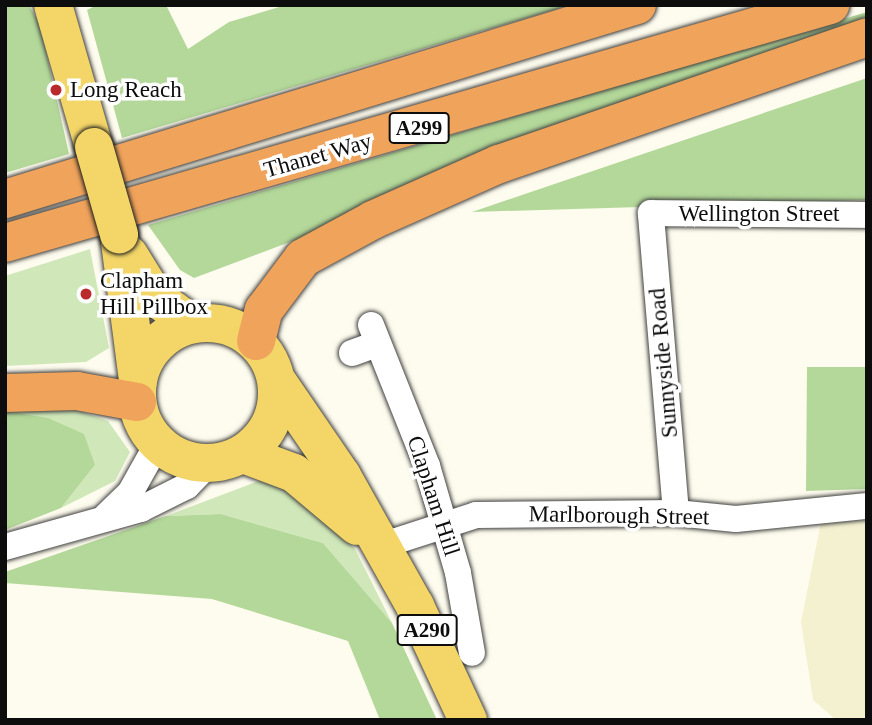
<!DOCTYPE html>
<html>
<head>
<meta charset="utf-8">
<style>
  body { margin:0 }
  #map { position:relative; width:872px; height:725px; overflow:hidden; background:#fefcee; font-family:Georgia,serif }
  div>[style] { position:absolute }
  .farmland>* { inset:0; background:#f3f1cf }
  .green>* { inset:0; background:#d0e8b9 }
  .forest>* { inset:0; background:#b3d899 }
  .roads { filter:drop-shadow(0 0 2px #404040) drop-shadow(0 0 2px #404040) }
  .street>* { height:26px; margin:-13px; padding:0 13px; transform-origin:13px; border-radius:13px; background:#fff }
  .primary>* { height:38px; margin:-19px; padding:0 19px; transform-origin:19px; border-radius:19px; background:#f4d668 }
  .primary>.ring { margin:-19px; padding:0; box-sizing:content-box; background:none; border:38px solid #f4d668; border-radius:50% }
  .highway>* { height:38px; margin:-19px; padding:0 19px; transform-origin:19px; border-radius:19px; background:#f0a35b }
  .bridges { filter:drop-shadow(0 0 2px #1e1e1e) drop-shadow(0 0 2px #1e1e1e) }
  .primary-bridge>* { height:38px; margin:-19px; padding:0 19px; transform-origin:19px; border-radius:19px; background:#f4d668 }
  .dots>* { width:19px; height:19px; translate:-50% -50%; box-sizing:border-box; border:4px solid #fff; border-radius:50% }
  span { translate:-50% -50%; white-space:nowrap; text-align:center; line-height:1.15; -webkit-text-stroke:7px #fff; paint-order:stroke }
  .shield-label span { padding:2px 5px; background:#fff; border:2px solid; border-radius:5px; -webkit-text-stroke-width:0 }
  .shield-label { font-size:21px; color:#0d0d0d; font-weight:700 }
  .poi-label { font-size:23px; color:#0d0d0d }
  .left { translate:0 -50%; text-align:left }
  .street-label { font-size:23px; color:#0d0d0d }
  .frame { position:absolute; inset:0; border:7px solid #0d0d0d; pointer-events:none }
</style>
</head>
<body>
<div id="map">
  <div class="farmland">
    <i style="clip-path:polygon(867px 521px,867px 720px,836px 720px,813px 700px,801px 622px,821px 522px)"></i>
  </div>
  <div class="green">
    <i style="clip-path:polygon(90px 249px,109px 348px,86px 362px,5px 366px,5px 276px)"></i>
    <i style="clip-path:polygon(65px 406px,108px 421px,130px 452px,115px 481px,61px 508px,95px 465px,5px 411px)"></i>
    <i style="clip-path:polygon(261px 480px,299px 492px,355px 549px,392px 623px,323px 543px,221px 514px,166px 516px)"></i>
  </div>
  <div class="forest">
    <i style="clip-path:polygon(5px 5px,29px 5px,40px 25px,69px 154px,5px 173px)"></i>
    <i style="clip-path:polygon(97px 5px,166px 5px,188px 49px,229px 22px,286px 5px,570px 5px,122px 138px,87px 10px)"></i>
    <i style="clip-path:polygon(867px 12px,867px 25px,194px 278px,180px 270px,148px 225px)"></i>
    <i style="clip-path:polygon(867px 78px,867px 200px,472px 212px)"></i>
    <i style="clip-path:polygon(807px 367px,867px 367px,867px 489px,806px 491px)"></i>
    <i style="clip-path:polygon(5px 411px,48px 418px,84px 434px,95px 465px,61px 508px,5px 530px)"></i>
    <i style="clip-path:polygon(221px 514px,323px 543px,392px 623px,437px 720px,380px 720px,348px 641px,212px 599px,5px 583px,5px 572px,166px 516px)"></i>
  </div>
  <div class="roads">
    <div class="street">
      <i style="left:371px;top:325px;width:152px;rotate:68.3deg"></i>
      <i style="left:427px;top:466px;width:111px;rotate:73.8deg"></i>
      <i style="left:458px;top:573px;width:81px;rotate:80.1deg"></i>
      <i style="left:352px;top:353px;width:27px;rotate:-20deg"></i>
      <i style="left:676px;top:513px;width:301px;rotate:-94.8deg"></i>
      <i style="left:651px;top:213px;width:216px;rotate:0.5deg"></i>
      <i style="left:106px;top:516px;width:33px;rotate:-44deg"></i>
      <i style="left:130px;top:493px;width:57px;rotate:-60.8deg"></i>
      <i style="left:5px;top:547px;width:141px;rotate:-15.6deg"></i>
      <i style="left:141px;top:509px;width:51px;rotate:-26.6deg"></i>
      <i style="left:187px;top:486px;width:32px;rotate:-46deg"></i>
      <i style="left:386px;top:560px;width:21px;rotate:-62deg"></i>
      <i style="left:396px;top:541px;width:84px;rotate:-18deg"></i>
      <i style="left:476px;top:515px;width:200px;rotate:-0.6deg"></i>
      <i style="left:676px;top:513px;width:60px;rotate:5.7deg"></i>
      <i style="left:736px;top:519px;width:132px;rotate:-5.7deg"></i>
    </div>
    <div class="primary">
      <i style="left:53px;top:5px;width:148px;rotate:73.9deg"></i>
      <i style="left:119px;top:234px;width:148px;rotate:82.6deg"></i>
      <i style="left:129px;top:255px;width:49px;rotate:58.2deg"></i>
      <i style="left:155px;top:297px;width:46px;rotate:36.1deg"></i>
      <i class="ring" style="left:137px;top:323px;width:102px;height:102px"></i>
      <i style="left:277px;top:381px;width:115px;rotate:55.6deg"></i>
      <i style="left:342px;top:476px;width:149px;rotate:60.7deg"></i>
      <i style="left:415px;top:606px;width:126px;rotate:65.1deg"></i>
      <i style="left:243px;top:454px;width:54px;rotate:20.4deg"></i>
      <i style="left:294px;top:473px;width:82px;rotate:40.1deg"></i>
    </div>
    <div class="highway">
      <i style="left:5px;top:199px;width:661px;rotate:-17.06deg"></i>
      <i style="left:5px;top:243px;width:859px;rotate:-16.09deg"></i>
      <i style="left:256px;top:341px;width:32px;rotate:-76deg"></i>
      <i style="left:264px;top:310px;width:65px;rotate:-53.1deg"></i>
      <i style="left:303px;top:258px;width:80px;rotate:-28.5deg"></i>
      <i style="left:373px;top:220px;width:138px;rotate:-24deg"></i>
      <i style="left:499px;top:164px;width:389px;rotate:-19deg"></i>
      <i style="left:5px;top:393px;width:72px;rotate:-1.6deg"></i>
      <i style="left:77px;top:391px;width:61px;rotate:10.4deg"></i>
    </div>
  </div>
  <div class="bridges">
    <div class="primary-bridge">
      <i style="left:94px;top:147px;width:91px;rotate:74deg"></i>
    </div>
  </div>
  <div class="dots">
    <i style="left:56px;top:90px;background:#b92a2d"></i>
    <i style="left:86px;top:294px;background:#b92a2d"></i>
  </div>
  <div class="shield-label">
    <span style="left:419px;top:128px">A299</span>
    <span style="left:427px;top:630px">A290</span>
  </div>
  <div class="poi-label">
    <span class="left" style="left:70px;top:90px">Long Reach</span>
    <span class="left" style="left:100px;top:294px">Clapham<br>Hill Pillbox</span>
  </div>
  <div class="street-label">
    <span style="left:318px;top:156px;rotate:-16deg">Thanet Way</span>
    <span style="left:759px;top:214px">Wellington Street</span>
    <span style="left:664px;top:363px;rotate:-95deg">Sunnyside Road</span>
    <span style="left:433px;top:496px;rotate:72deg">Clapham Hill</span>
    <span style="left:619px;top:516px;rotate:1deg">Marlborough Street</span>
  </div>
  <div class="frame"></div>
</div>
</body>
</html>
